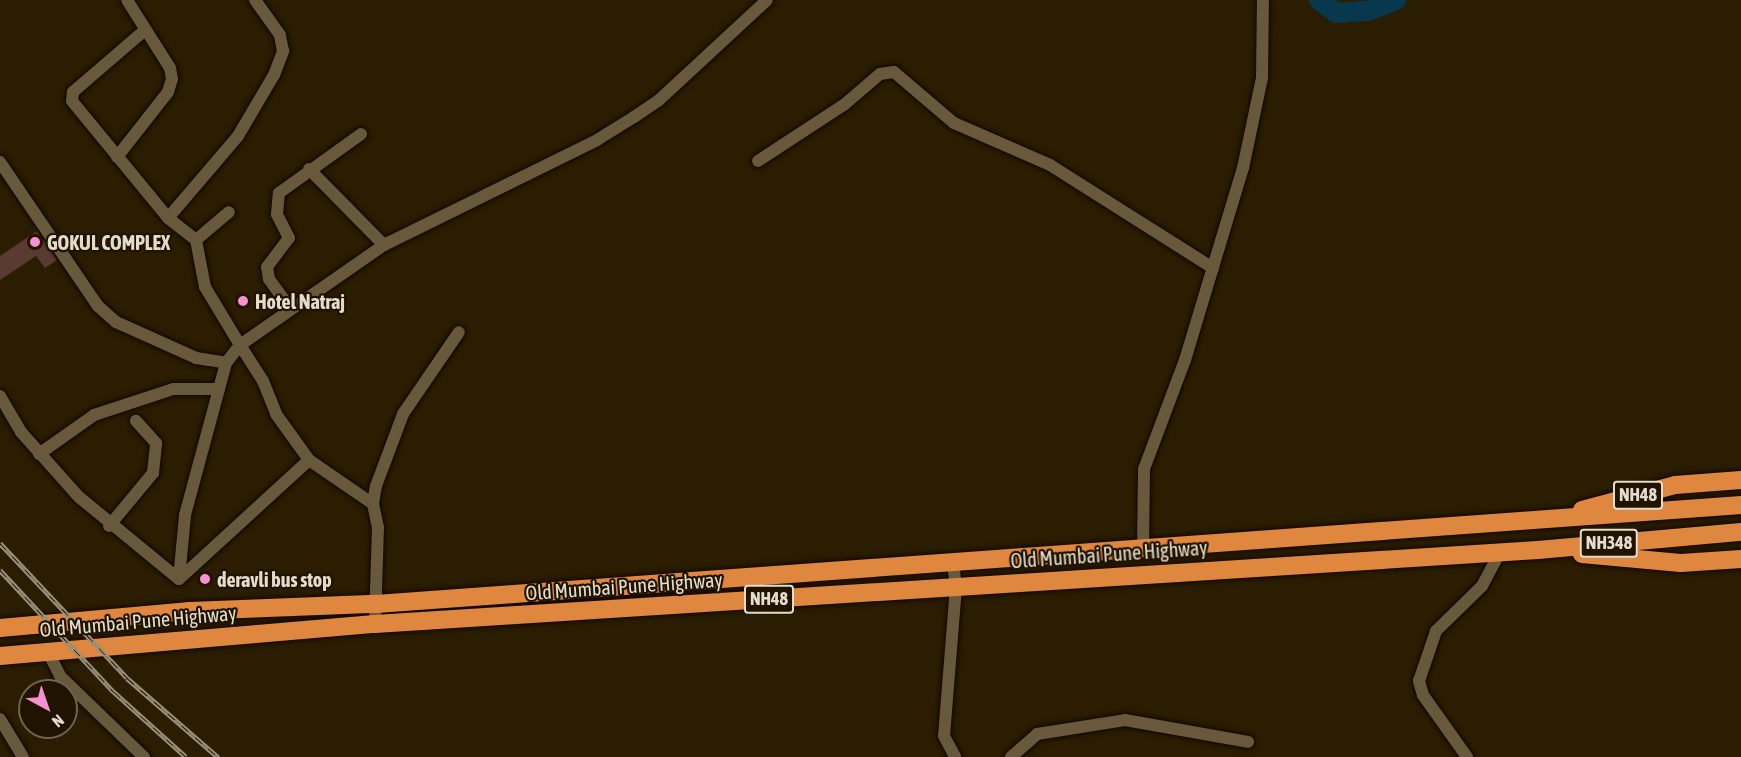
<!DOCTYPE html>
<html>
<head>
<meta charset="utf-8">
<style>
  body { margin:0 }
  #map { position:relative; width:1741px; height:757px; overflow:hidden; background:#2a1d01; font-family:"Asap Condensed",sans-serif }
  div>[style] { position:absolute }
  .river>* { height:20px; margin:-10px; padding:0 10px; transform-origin:10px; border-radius:10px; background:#07384d }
  .building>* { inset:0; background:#5a3b31 }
  .roads { filter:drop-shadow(0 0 2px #120700) drop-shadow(0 0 2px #120700) }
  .street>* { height:12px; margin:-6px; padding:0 6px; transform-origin:6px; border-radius:6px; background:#68593c }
  .highway>* { height:18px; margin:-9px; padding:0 9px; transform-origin:9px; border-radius:9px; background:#e0873f }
  .rail>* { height:5px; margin-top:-2.5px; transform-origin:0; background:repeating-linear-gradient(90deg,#201400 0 9px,#998f7b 0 18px); box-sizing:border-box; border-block:2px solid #998f7b }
  .dots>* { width:16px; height:16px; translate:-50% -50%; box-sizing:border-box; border:3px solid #201400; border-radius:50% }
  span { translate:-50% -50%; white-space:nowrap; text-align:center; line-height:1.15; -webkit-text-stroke:4.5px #201400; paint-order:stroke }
  .shield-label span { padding:2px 4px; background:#201400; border:2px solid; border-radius:4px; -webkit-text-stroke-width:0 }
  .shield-label { font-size:18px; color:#e4dccc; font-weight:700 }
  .poi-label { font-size:20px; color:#e4dccc; font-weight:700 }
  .left { translate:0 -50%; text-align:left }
  .street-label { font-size:20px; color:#e4dccc }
  .north { position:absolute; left:18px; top:679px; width:60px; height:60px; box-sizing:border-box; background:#201400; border:2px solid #6e6452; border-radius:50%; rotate:140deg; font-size:16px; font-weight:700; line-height:24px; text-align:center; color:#e4dccc }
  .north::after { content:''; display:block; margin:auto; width:21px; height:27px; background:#f590d1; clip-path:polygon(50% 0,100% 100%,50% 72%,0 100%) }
</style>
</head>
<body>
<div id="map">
  <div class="river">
    <i style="left:1319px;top:0;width:21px;rotate:37deg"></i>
    <i style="left:1336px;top:13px;width:32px;rotate:-4deg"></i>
    <i style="left:1368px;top:11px;width:30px;rotate:-21deg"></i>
  </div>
  <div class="building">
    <i style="clip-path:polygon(37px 231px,57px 260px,45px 268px,36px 256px,0 280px,0 256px)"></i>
  </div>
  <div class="roads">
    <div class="street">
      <i style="left:145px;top:30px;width:95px;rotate:139.3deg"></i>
      <i style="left:73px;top:92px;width:9px;rotate:96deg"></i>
      <i style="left:72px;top:101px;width:151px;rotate:50.6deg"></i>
      <i style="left:168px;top:218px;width:36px;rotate:38deg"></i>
      <i style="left:196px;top:240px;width:48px;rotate:79.2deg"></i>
      <i style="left:205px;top:287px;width:68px;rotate:58.9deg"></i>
      <i style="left:240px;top:345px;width:43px;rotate:57.4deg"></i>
      <i style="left:263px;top:381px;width:35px;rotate:68deg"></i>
      <i style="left:276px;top:414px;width:57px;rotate:54.3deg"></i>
      <i style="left:309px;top:460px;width:176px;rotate:137.5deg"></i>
      <i style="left:179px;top:579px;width:64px;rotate:-84.6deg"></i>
      <i style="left:185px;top:515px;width:157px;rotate:-74.9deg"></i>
      <i style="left:226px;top:363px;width:23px;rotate:-52deg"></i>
      <i style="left:240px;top:345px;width:175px;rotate:-34.8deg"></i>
      <i style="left:384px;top:245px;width:237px;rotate:-26.2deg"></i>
      <i style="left:597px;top:140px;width:44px;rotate:-31.9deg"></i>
      <i style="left:634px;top:117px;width:30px;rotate:-34deg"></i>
      <i style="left:659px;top:100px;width:147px;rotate:-42.8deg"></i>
      <i style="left:117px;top:157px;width:83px;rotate:-51.9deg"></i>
      <i style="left:168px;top:92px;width:14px;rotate:-73deg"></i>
      <i style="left:172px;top:79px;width:11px;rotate:-100deg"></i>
      <i style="left:170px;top:68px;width:80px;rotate:-122.3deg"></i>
      <i style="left:758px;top:161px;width:104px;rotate:-33.2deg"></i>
      <i style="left:845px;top:104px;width:46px;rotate:-40.6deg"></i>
      <i style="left:880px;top:74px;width:14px;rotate:-8deg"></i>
      <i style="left:894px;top:72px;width:79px;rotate:40.4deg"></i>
      <i style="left:954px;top:123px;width:105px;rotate:23.6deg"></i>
      <i style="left:1050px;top:165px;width:193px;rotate:32.3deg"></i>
      <i style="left:0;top:162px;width:174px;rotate:55.8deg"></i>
      <i style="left:98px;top:306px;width:24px;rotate:42deg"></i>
      <i style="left:116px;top:322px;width:88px;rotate:24.2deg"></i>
      <i style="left:196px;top:358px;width:30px;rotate:9deg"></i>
      <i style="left:309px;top:169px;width:107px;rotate:45.4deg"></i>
      <i style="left:168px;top:218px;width:108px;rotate:-49.5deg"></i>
      <i style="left:238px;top:136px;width:71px;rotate:-59.5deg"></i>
      <i style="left:274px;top:75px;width:26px;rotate:-69deg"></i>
      <i style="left:283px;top:51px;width:16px;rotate:-101deg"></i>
      <i style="left:280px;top:35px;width:43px;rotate:-125.5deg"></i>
      <i style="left:196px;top:240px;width:43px;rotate:-40.3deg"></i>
      <i style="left:290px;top:308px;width:36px;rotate:-126deg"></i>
      <i style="left:269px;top:279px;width:12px;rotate:-99deg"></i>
      <i style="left:267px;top:267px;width:36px;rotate:-53deg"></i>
      <i style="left:289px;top:238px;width:27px;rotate:-117deg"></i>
      <i style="left:277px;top:214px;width:21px;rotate:-85deg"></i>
      <i style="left:279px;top:193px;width:101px;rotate:-35.7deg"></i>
      <i style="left:0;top:396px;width:42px;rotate:59.7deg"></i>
      <i style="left:21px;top:432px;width:87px;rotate:48.3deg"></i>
      <i style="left:79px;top:497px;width:129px;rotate:39.4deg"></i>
      <i style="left:39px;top:454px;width:67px;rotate:-35.3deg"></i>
      <i style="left:94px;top:415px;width:83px;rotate:-18.2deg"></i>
      <i style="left:173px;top:389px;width:46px"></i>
      <i style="left:309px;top:460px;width:78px;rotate:34.5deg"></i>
      <i style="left:373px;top:504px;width:24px;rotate:78deg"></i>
      <i style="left:378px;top:527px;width:97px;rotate:91.8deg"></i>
      <i style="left:373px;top:504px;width:18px;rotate:-81deg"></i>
      <i style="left:376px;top:486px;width:77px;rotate:-69.4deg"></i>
      <i style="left:403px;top:414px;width:99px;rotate:-55.7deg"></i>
      <i style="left:109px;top:526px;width:69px;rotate:-50.3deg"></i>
      <i style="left:153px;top:473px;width:30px;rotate:-84deg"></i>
      <i style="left:156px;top:443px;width:30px;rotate:-132deg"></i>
      <i style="left:1143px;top:550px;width:81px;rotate:-89.3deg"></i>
      <i style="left:1144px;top:469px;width:116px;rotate:-69.4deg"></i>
      <i style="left:1185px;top:360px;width:201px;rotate:-73.2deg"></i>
      <i style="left:1243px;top:168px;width:92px;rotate:-78.1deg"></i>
      <i style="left:1262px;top:78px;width:78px;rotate:-89.3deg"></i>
      <i style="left:953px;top:563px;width:24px;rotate:83deg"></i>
      <i style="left:956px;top:587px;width:149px;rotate:94.6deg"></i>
      <i style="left:944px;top:736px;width:24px;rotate:62deg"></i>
      <i style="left:48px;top:652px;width:27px;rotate:63deg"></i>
      <i style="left:60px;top:676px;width:117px;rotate:44deg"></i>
      <i style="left:0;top:719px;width:44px;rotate:58.8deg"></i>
      <i style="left:1011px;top:757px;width:35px;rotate:-41deg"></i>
      <i style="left:1037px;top:734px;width:89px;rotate:-9deg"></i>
      <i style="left:1125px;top:720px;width:125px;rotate:10.1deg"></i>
      <i style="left:1467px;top:757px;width:76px;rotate:-125.4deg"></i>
      <i style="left:1423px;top:695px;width:15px;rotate:-106deg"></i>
      <i style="left:1419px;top:681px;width:53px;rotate:-71.2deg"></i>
      <i style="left:1436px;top:631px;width:64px;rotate:-44.4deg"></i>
      <i style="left:1482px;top:586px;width:38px;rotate:-62deg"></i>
    </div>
    <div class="highway">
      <i style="left:1582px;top:510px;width:96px;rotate:-15deg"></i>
      <i style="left:1675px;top:485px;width:66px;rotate:-4.3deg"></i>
      <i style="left:1582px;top:554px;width:99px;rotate:5.2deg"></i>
      <i style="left:1681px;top:563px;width:60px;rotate:-3.8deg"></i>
      <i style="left:0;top:628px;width:191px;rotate:-5.1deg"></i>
      <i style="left:190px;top:611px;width:186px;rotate:-2.2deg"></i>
      <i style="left:376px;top:604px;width:1369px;rotate:-4.15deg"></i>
      <i style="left:0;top:656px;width:376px;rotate:-4.9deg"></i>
      <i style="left:375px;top:624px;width:1165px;rotate:-3.64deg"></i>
      <i style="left:1538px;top:550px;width:204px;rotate:-5.1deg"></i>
    </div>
  </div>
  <div class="rail">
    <i style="left:0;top:543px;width:185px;rotate:46.7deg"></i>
    <i style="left:127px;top:678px;width:121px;rotate:41deg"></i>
    <i style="left:0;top:570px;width:166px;rotate:47deg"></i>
    <i style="left:113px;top:691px;width:98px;rotate:42.1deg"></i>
  </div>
  <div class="dots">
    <i style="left:35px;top:242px;background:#f590d1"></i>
    <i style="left:243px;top:301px;background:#f590d1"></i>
    <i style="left:205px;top:579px;background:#f590d1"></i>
  </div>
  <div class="shield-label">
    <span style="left:1638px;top:495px">NH48</span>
    <span style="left:1609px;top:543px">NH348</span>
    <span style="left:769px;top:599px">NH48</span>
  </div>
  <div class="poi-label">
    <span class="left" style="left:47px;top:242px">GOKUL COMPLEX</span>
    <span class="left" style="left:255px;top:301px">Hotel Natraj</span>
    <span class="left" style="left:217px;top:579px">deravli bus stop</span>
  </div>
  <div class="street-label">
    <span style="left:1109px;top:554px;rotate:-4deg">Old Mumbai Pune Highway</span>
    <span style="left:624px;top:586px;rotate:-4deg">Old Mumbai Pune Highway</span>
    <span style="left:138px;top:621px;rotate:-5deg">Old Mumbai Pune Highway</span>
  </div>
  <div class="north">N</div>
</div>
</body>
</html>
